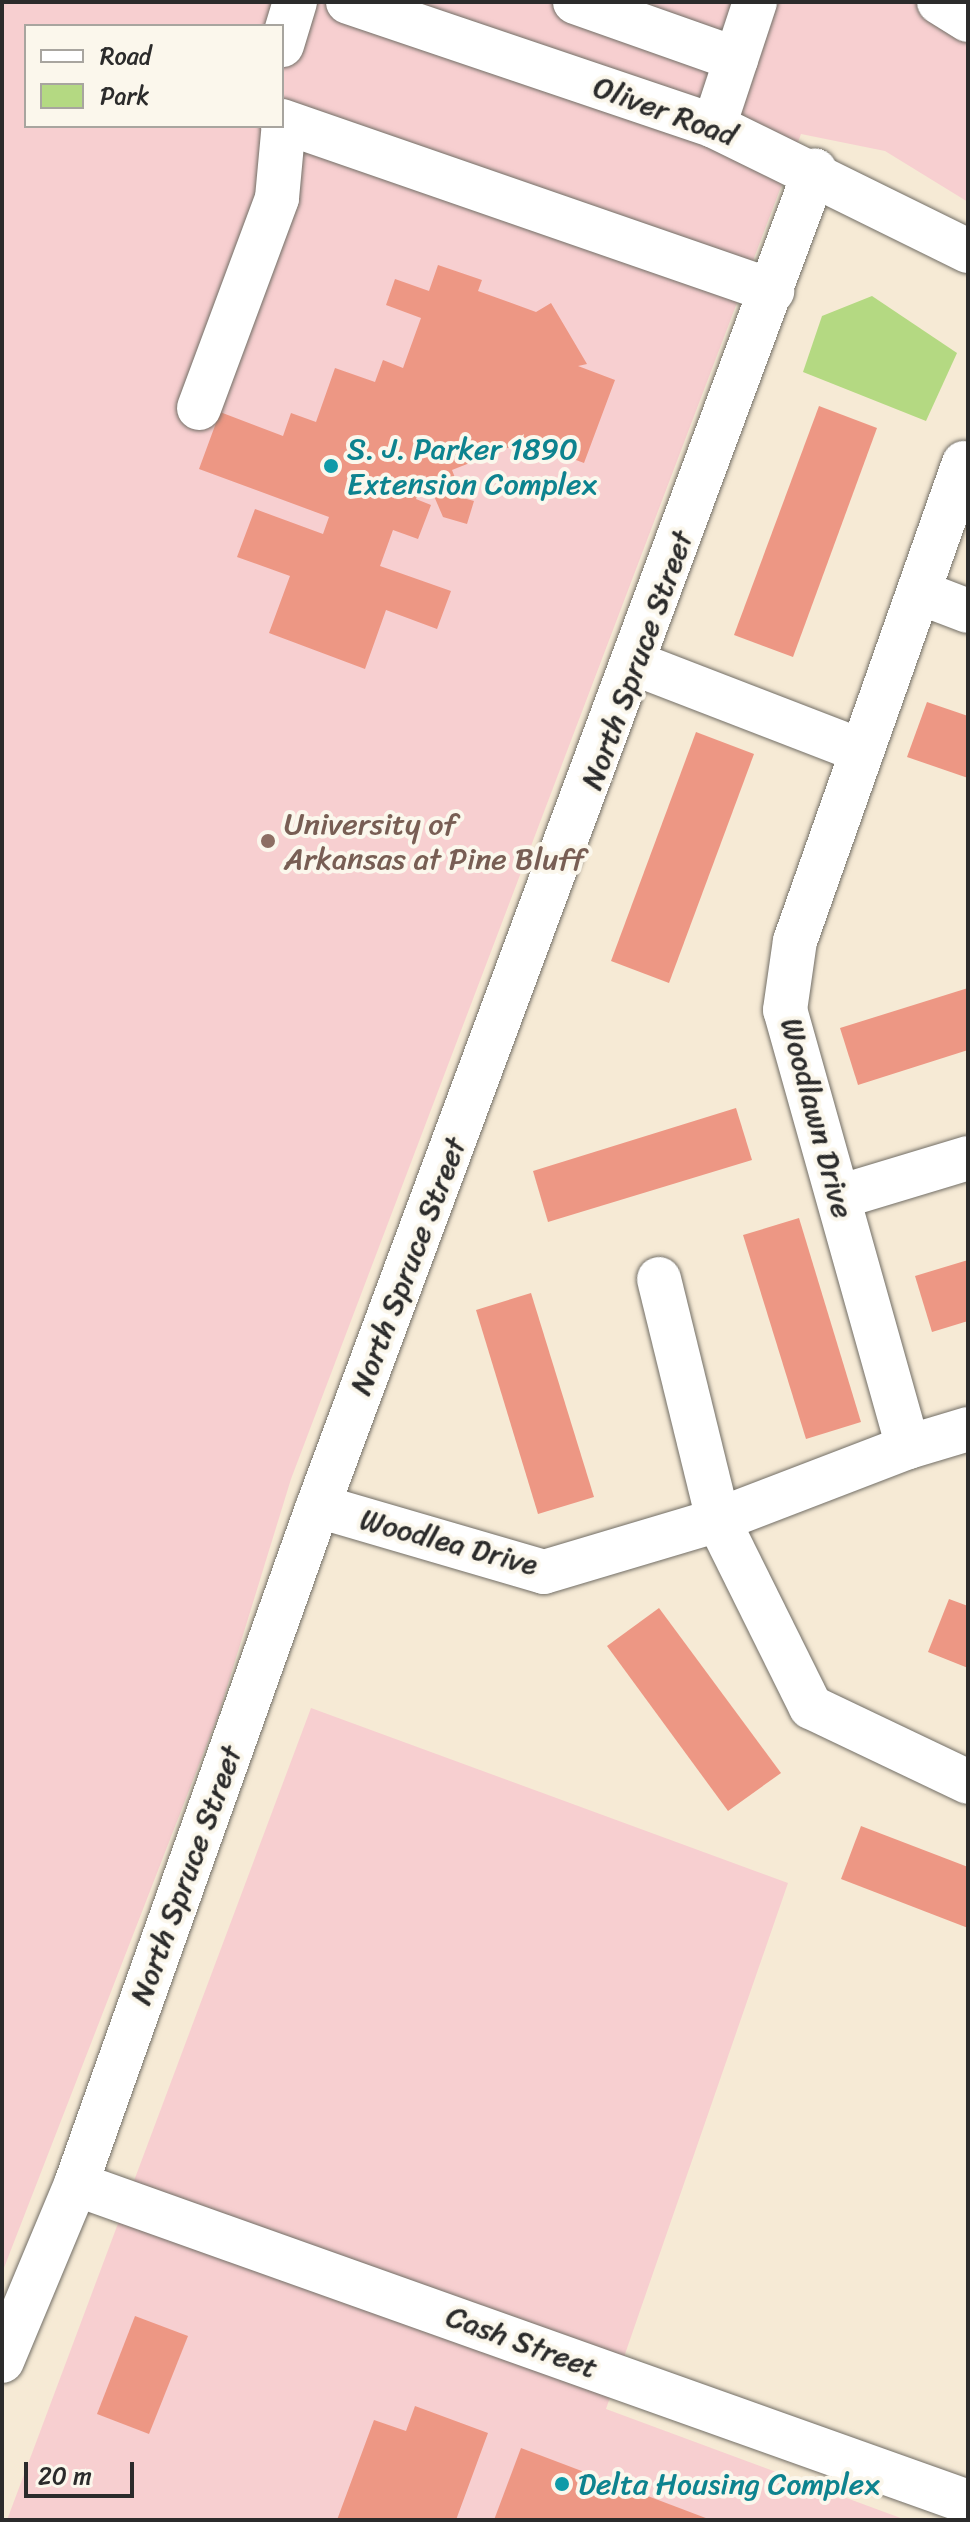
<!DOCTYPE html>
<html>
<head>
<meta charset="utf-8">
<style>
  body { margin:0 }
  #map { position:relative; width:970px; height:2522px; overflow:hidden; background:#f6ead5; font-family:Sriracha,sans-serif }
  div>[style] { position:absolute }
  .built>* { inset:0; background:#f7cfd0 }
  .green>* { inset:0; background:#b4d982 }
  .building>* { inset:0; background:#ed9784 }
  .roads { filter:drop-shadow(0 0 2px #726e66) drop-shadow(0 0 2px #726e66) }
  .minor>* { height:44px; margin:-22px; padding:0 22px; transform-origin:22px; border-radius:22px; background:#fff }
  .dots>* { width:22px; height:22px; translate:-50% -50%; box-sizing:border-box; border:4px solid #fbf7ec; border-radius:50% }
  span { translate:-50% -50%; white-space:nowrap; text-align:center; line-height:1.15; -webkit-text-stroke:8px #fbf7ec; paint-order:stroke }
  .street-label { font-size:30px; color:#2b2b2b }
  .culture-label { font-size:30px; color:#0d838f }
  .left { translate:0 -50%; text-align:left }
  .education-label { font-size:30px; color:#785e54 }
  .frame { position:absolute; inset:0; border:4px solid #2b2b2b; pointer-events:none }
  .legend { position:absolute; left:24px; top:24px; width:260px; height:104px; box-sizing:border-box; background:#fbf7ec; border:2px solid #a8a59f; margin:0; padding:10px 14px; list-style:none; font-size:24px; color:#2b2b2b }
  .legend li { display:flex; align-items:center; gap:16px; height:40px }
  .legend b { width:40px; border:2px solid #a8a59f }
  .scale { position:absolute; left:24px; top:2462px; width:110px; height:36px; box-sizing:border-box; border:4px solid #2b2b2b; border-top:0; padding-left:10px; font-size:24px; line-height:28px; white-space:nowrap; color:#2b2b2b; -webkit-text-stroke:6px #fbf7ec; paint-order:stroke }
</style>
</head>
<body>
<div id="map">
  <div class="built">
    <i style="clip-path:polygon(evenodd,2px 2px,968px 2px,968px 202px,885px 151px,801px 134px,291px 1479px,219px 1713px,2px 2273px,2px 2px,26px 26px,282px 26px,282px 126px,26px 126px,26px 26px)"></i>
    <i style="clip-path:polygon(311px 1708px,788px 1883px,606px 2409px,906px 2520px,7px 2520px)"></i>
  </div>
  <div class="green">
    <i style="clip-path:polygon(872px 296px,957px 353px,926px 421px,803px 372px,822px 316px)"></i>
  </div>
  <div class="building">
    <i style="clip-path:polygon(438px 265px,482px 280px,478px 291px,536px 312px,551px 303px,587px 364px,578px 366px,615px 380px,584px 463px,525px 441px,452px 470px,463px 498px,474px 501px,467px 524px,443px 517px,425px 475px,416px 499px,431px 505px,418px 539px,393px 530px,380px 566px,451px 591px,437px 629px,386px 610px,365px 669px,269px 633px,290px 576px,237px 557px,255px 509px,323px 534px,329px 517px,199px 469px,220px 412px,283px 436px,291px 413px,316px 422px,335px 368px,375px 382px,383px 360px,403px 368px,421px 318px,386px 305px,395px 279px,429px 291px)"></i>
    <i style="clip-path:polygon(819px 406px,877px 428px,793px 657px,734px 635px)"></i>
    <i style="clip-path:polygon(927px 702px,968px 716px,968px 778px,907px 757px)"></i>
    <i style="clip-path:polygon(696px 732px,754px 754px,669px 983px,611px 961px)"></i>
    <i style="clip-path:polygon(968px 988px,968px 1050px,858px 1085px,840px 1028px)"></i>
    <i style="clip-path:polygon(736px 1108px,752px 1160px,548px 1222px,533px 1171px)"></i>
    <i style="clip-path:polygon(799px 1218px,861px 1422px,806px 1439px,743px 1235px)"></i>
    <i style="clip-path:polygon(968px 1260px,968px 1321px,932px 1332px,915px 1276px)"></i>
    <i style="clip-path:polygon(531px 1293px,594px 1497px,538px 1514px,476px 1310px)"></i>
    <i style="clip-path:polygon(949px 1599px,968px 1606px,968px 1668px,928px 1652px)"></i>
    <i style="clip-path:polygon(659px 1608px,781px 1773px,728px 1811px,607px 1646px)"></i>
    <i style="clip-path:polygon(861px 1826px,968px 1867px,968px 1928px,841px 1879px)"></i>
    <i style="clip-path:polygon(135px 2316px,188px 2336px,149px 2434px,97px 2414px)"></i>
    <i style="clip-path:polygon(415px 2406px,488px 2433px,456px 2520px,337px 2520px,374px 2420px,406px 2431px)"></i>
    <i style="clip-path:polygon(521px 2448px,711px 2520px,494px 2520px)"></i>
  </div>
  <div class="roads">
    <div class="minor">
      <i style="left:348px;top:2px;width:386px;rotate:18.7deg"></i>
      <i style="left:714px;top:126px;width:283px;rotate:26.2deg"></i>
      <i style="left:575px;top:2px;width:171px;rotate:19.5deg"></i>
      <i style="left:939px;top:2px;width:34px;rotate:32deg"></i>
      <i style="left:282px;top:45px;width:45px;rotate:-73.2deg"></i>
      <i style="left:282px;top:121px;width:519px;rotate:19.13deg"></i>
      <i style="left:714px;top:126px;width:131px;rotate:-71.7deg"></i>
      <i style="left:199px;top:408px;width:224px;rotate:-69.6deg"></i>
      <i style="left:277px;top:198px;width:76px;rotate:-84.7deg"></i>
      <i style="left:921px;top:593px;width:50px;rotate:21deg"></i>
      <i style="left:636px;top:664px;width:242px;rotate:21.1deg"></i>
      <i style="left:839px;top:1197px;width:135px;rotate:-16.8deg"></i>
      <i style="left:659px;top:1279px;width:248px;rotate:76.2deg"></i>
      <i style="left:718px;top:1520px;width:209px;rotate:63.6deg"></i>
      <i style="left:811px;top:1707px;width:174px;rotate:25.5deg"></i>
      <i style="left:908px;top:1447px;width:63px;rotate:-16.7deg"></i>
      <i style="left:318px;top:1506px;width:235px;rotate:16.3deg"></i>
      <i style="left:544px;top:1572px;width:182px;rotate:-16.6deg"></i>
      <i style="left:718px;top:1520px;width:204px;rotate:-21deg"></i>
      <i style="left:908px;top:1447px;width:454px;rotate:-105.7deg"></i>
      <i style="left:785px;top:1010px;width:70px;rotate:-81.8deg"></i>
      <i style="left:795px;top:941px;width:507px;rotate:-70.53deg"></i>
      <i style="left:76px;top:2184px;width:947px;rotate:19.62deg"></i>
      <i style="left:2px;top:2361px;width:192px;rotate:-67.3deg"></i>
      <i style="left:76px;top:2184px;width:720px;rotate:-70.36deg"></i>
      <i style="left:318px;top:1506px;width:1425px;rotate:-69.59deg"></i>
    </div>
  </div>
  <div class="dots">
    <i style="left:331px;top:466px;background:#0f9aa8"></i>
    <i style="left:268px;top:841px;background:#8d6e63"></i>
    <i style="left:562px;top:2484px;background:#0f9aa8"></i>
  </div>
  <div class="street-label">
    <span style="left:665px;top:111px;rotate:20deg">Oliver Road</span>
    <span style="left:637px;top:660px;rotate:-70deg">North Spruce Street</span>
    <span style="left:817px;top:1118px;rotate:75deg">Woodlawn Drive</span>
    <span style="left:408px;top:1266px;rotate:-69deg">North Spruce Street</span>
    <span style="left:449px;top:1542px;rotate:15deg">Woodlea Drive</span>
    <span style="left:186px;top:1875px;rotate:-70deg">North Spruce Street</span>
    <span style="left:522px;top:2342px;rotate:20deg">Cash Street</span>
  </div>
  <div class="culture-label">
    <span class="left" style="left:347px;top:466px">S. J. Parker 1890<br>Extension Complex</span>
    <span class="left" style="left:578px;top:2484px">Delta Housing Complex</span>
  </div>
  <div class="education-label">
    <span class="left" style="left:284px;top:841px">University of<br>Arkansas at Pine Bluff</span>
  </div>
  <div class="frame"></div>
  <ul class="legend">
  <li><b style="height:10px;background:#fff"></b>Road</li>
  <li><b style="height:22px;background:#b4d982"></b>Park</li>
  </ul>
  <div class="scale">20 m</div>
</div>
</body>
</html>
